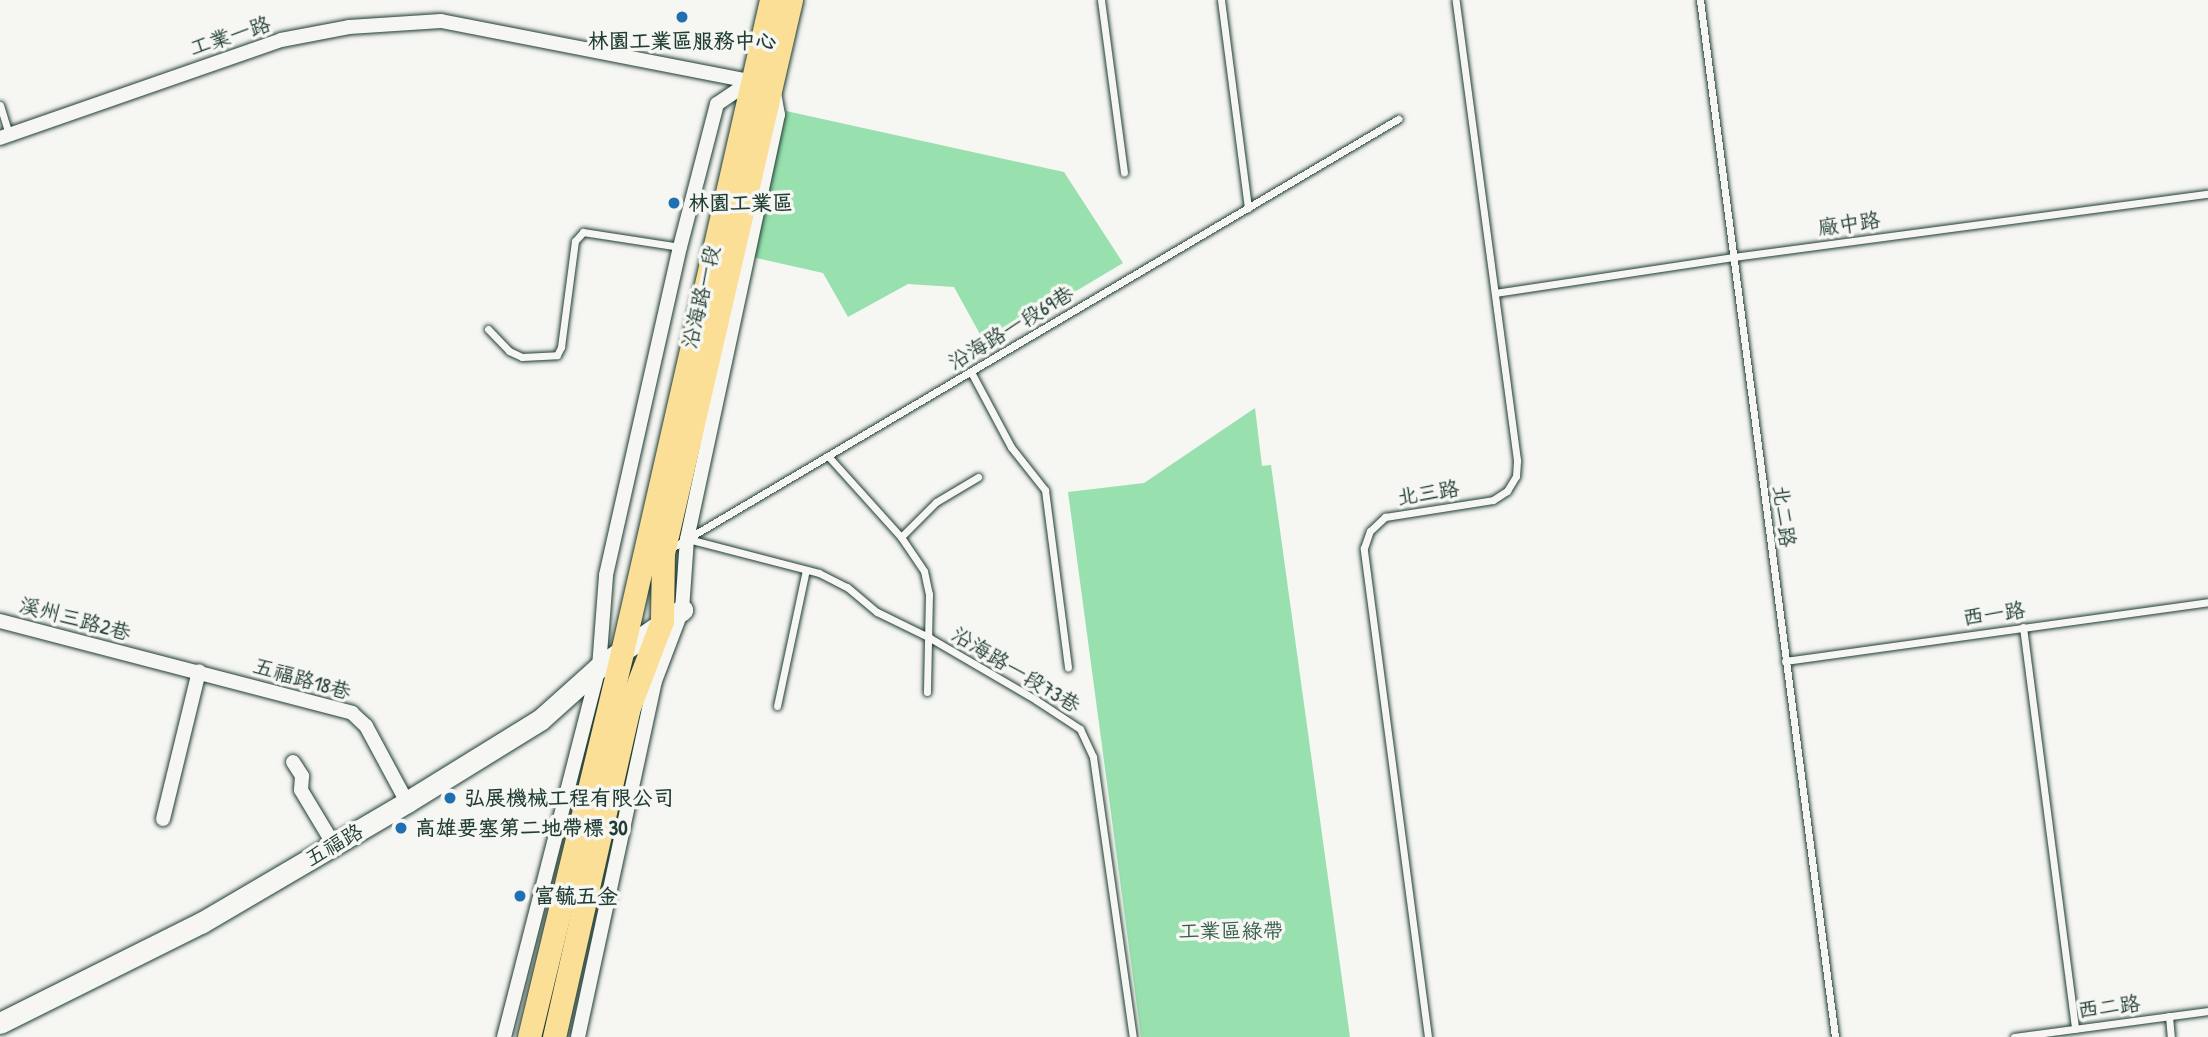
<!DOCTYPE html>
<html>
<head>
<meta charset="utf-8">
<style>
  body { margin:0 }
  #map { position:relative; width:2208px; height:1037px; overflow:hidden; background:#f6f6f2; font-family:"Patrick Hand","LXGW WenKai TC",sans-serif }
  div>[style] { position:absolute }
  .green>* { inset:0; background:#98e0ae }
  .roads { filter:drop-shadow(0 0 2px #1f3d34) drop-shadow(0 0 2px #1f3d34) }
  .lane>* { height:7px; margin:-3.5px; padding:0 3.5px; transform-origin:3.5px; border-radius:3.5px; background:#f6f6f2 }
  .street>* { height:14px; margin:-7px; padding:0 7px; transform-origin:7px; border-radius:7px; background:#f6f6f2 }
  .secondary>* { height:21px; margin:-10.5px; padding:0 10.5px; transform-origin:10.5px; border-radius:10.5px; background:#f6f6f2 }
  .primary>* { height:23px; margin:-11.5px; padding:0 11.5px; transform-origin:11.5px; border-radius:11.5px; background:#fbdf96 }
  .dots>* { width:19px; height:19px; translate:-50% -50%; box-sizing:border-box; border:4px solid #f6f6f2; border-radius:50% }
  span { translate:-50% -50%; white-space:nowrap; text-align:center; line-height:1.15; -webkit-text-stroke:7px #f6f6f2; paint-order:stroke }
  .street-label { font-size:21px; color:#1f3d34 }
  .poi-label { font-size:21px; color:#1f3d34; font-weight:700 }
  .left { translate:0 -50%; text-align:left }
  .park-label { font-size:21px; color:#375e4c }
</style>
</head>
<body>
<div id="map">
  <div class="green">
    <i style="clip-path:polygon(786px 111px,1064px 172px,1123px 263px,986px 345px,954px 287px,908px 284px,848px 317px,823px 273px,752px 257px)"></i>
    <i style="clip-path:polygon(1255px 408px,1262px 466px,1271px 465px,1350px 1037px,1141px 1037px,1068px 492px,1144px 483px)"></i>
  </div>
  <div class="roads">
    <div class="lane">
      <i style="left:1101px;top:0;width:174px;rotate:82.4deg"></i>
      <i style="left:1221px;top:0;width:210px;rotate:82.6deg"></i>
      <i style="left:1700px;top:0;width:1046px;rotate:82.58deg"></i>
      <i style="left:0;top:105px;width:31px;rotate:73deg"></i>
      <i style="left:1495px;top:293px;width:241px;rotate:-8.6deg"></i>
      <i style="left:1733px;top:257px;width:479px;rotate:-7.6deg"></i>
      <i style="left:488px;top:329px;width:30px;rotate:46deg"></i>
      <i style="left:509px;top:351px;width:14px;rotate:25deg"></i>
      <i style="left:522px;top:357px;width:35px;rotate:-3deg"></i>
      <i style="left:557px;top:355px;width:9px;rotate:-63deg"></i>
      <i style="left:561px;top:347px;width:107px;rotate:-82.5deg"></i>
      <i style="left:575px;top:241px;width:12px;rotate:-48deg"></i>
      <i style="left:583px;top:232px;width:98px;rotate:8.8deg"></i>
      <i style="left:971px;top:372px;width:85px;rotate:61.9deg"></i>
      <i style="left:1011px;top:447px;width:55px;rotate:51.7deg"></i>
      <i style="left:1045px;top:490px;width:179px;rotate:82.6deg"></i>
      <i style="left:828px;top:456px;width:109px;rotate:48deg"></i>
      <i style="left:901px;top:537px;width:41px;rotate:55.9deg"></i>
      <i style="left:924px;top:571px;width:24px;rotate:78deg"></i>
      <i style="left:929px;top:594px;width:98px;rotate:91.2deg"></i>
      <i style="left:901px;top:537px;width:49px;rotate:-45deg"></i>
      <i style="left:936px;top:502px;width:49px;rotate:-30.8deg"></i>
      <i style="left:688px;top:539px;width:135px;rotate:14.5deg"></i>
      <i style="left:819px;top:573px;width:31px;rotate:27deg"></i>
      <i style="left:847px;top:587px;width:39px;rotate:40deg"></i>
      <i style="left:877px;top:612px;width:59px;rotate:26.1deg"></i>
      <i style="left:930px;top:638px;width:123px;rotate:30.3deg"></i>
      <i style="left:1036px;top:700px;width:53px;rotate:33.4deg"></i>
      <i style="left:1080px;top:729px;width:31px;rotate:65deg"></i>
      <i style="left:1093px;top:757px;width:283px;rotate:81.9deg"></i>
      <i style="left:670px;top:549px;width:846px;rotate:-30.57deg"></i>
      <i style="left:2023px;top:627px;width:405px;rotate:82.6deg"></i>
      <i style="left:1785px;top:661px;width:427px;rotate:-7.9deg"></i>
      <i style="left:777px;top:706px;width:139px;rotate:-78deg"></i>
      <i style="left:2169px;top:1016px;width:21px;rotate:85deg"></i>
      <i style="left:1428px;top:1037px;width:493px;rotate:-97.5deg"></i>
      <i style="left:1364px;top:548px;width:18px;rotate:-71deg"></i>
      <i style="left:1370px;top:531px;width:21px;rotate:-43deg"></i>
      <i style="left:1385px;top:517px;width:109px;rotate:-8.9deg"></i>
      <i style="left:1493px;top:500px;width:17px;rotate:-33deg"></i>
      <i style="left:1507px;top:491px;width:17px;rotate:-59deg"></i>
      <i style="left:1516px;top:476px;width:16px;rotate:-86deg"></i>
      <i style="left:1517px;top:460px;width:464px;rotate:-97.6deg"></i>
      <i style="left:2014px;top:1037px;width:196px;rotate:-7.6deg"></i>
    </div>
    <div class="street">
      <i style="left:0;top:138px;width:298px;rotate:-19.2deg"></i>
      <i style="left:281px;top:40px;width:69px;rotate:-10.8deg"></i>
      <i style="left:349px;top:27px;width:92px;rotate:-3.7deg"></i>
      <i style="left:441px;top:21px;width:316px;rotate:11deg"></i>
      <i style="left:0;top:621px;width:364px;rotate:14.6deg"></i>
      <i style="left:352px;top:713px;width:19px;rotate:43deg"></i>
      <i style="left:366px;top:726px;width:86px;rotate:61.7deg"></i>
      <i style="left:293px;top:762px;width:17px;rotate:57deg"></i>
      <i style="left:302px;top:776px;width:14px;rotate:94deg"></i>
      <i style="left:301px;top:790px;width:64px;rotate:59deg"></i>
      <i style="left:163px;top:819px;width:152px;rotate:-76.3deg"></i>
      <i style="left:504px;top:1037px;width:382px;rotate:-75.6deg"></i>
      <i style="left:599px;top:667px;width:92px;rotate:-85.6deg"></i>
      <i style="left:606px;top:575px;width:336px;rotate:-77.3deg"></i>
      <i style="left:680px;top:247px;width:148px;rotate:-75.5deg"></i>
      <i style="left:717px;top:104px;width:41px;rotate:-34.1deg"></i>
      <i style="left:578px;top:1037px;width:364px;rotate:-77.8deg"></i>
      <i style="left:655px;top:681px;width:76px;rotate:-69.2deg"></i>
      <i style="left:682px;top:610px;width:71px;rotate:-86deg"></i>
      <i style="left:687px;top:539px;width:434px;rotate:-77.9deg"></i>
      <i style="left:778px;top:115px;width:23px;rotate:-100deg"></i>
    </div>
    <div class="secondary">
      <i style="left:0;top:1023px;width:225px;rotate:-26.5deg"></i>
      <i style="left:201px;top:923px;width:239px;rotate:-30.4deg"></i>
      <i style="left:407px;top:802px;width:156px;rotate:-31.7deg"></i>
      <i style="left:540px;top:720px;width:79px;rotate:-41.9deg"></i>
      <i style="left:599px;top:667px;width:101px;rotate:-34.5deg"></i>
    </div>
    <div class="primary">
      <i style="left:529px;top:1037px;width:396px;rotate:-76.4deg"></i>
      <i style="left:622px;top:652px;width:669px;rotate:-77.13deg"></i>
      <i style="left:554px;top:1037px;width:335px;rotate:-77.2deg"></i>
      <i style="left:628px;top:710px;width:95px;rotate:-69.1deg"></i>
      <i style="left:662px;top:621px;width:68px;rotate:-89.2deg"></i>
      <i style="left:663px;top:553px;width:568px;rotate:-76.97deg"></i>
    </div>
  </div>
  <div class="dots">
    <i style="left:682px;top:17px;background:#1f6fb2"></i>
    <i style="left:674px;top:203px;background:#1f6fb2"></i>
    <i style="left:450px;top:798px;background:#1f6fb2"></i>
    <i style="left:401px;top:828px;background:#1f6fb2"></i>
    <i style="left:520px;top:896px;background:#1f6fb2"></i>
  </div>
  <div class="street-label">
    <span style="left:230px;top:36px;rotate:-18deg">工業一路</span>
    <span style="left:1849px;top:224px;rotate:-8deg">廠中路</span>
    <span style="left:701px;top:297px;rotate:-77deg">沿海路一段</span>
    <span style="left:1011px;top:328px;rotate:-31deg">沿海路一段69巷</span>
    <span style="left:1428px;top:493px;rotate:-9deg">北三路</span>
    <span style="left:1784px;top:516px;rotate:83deg">北二路</span>
    <span style="left:1994px;top:614px;rotate:-8deg">西一路</span>
    <span style="left:75px;top:619px;rotate:15deg">溪州三路2巷</span>
    <span style="left:1016px;top:670px;rotate:31deg">沿海路一段73巷</span>
    <span style="left:302px;top:679px;rotate:16deg">五福路18巷</span>
    <span style="left:334px;top:845px;rotate:-30deg">五福路</span>
    <span style="left:2109px;top:1007px;rotate:-7deg">西二路</span>
  </div>
  <div class="poi-label">
    <span style="left:682px;top:41px">林園工業區服務中心</span>
    <span class="left" style="left:688px;top:203px">林園工業區</span>
    <span class="left" style="left:464px;top:798px">弘展機械工程有限公司</span>
    <span class="left" style="left:415px;top:828px">高雄要塞第二地帶標 30</span>
    <span class="left" style="left:534px;top:896px">富毓五金</span>
  </div>
  <div class="park-label">
    <span style="left:1231px;top:931px">工業區綠帶</span>
  </div>
</div>
</body>
</html>
